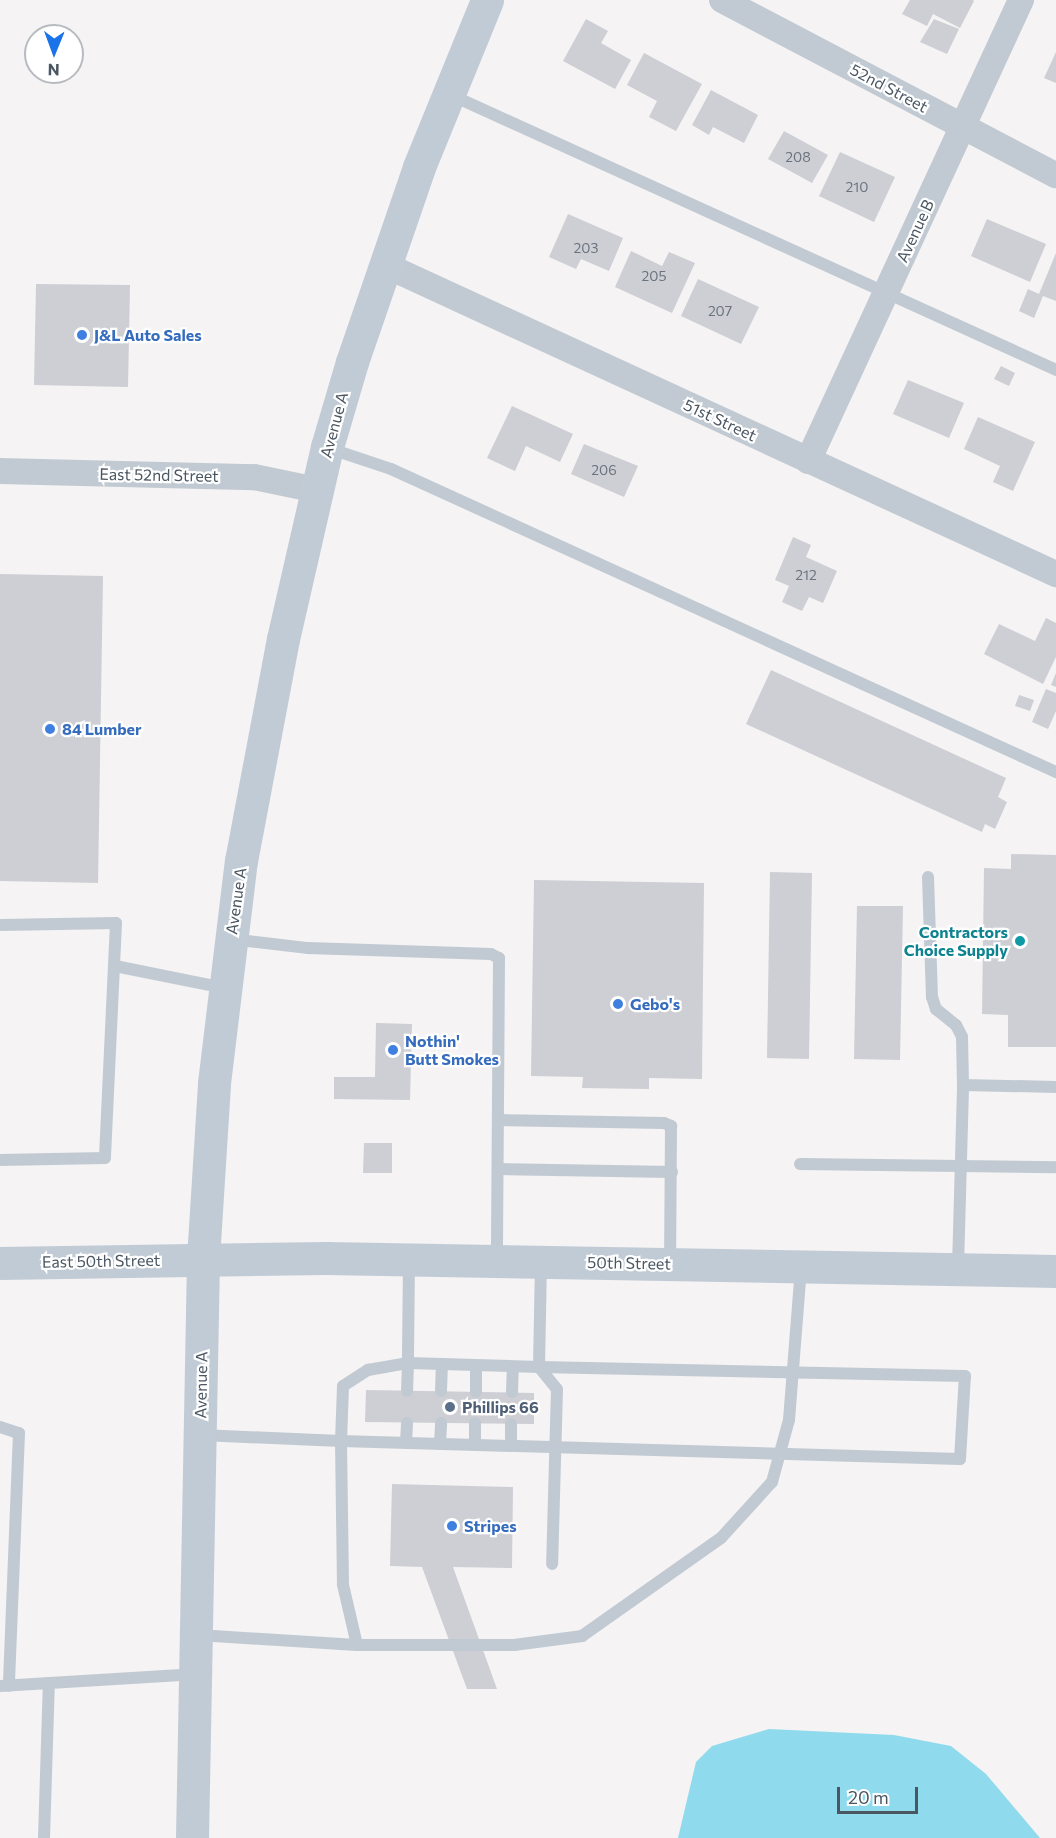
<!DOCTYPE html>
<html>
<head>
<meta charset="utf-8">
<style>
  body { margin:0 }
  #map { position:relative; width:1056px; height:1838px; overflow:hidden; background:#f5f3f3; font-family:Commissioner,sans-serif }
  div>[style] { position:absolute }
  .water>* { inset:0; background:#90daee }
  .building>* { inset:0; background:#cdcfd5 }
  .service>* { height:12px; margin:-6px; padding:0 6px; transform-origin:6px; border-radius:6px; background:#c1cad2 }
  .minor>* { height:26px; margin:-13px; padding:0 13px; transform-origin:13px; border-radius:13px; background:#c1cad2 }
  .secondary>* { height:33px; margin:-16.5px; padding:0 16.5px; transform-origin:16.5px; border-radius:16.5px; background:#c1cbd6 }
  .dots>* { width:16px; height:16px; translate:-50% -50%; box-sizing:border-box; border:3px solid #fff; border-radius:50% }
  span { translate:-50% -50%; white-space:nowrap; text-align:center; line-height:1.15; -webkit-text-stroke:4.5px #fff; paint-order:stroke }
  .number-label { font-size:14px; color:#6b747e }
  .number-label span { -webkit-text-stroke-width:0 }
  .street-label { font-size:16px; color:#4a5661 }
  .shop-label { font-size:16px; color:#366cbe; font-weight:700 }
  .left { translate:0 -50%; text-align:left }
  .culture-label { font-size:16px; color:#0d838f; font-weight:700 }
  .right { translate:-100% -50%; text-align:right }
  .service-label { font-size:16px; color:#4e5e75; font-weight:700 }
  .north { position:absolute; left:24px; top:24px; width:60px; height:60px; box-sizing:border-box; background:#fff; border:2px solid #b7bbc0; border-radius:50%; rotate:181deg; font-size:16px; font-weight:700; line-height:24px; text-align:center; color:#4a5661 }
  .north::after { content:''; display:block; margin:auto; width:21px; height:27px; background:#1a73e8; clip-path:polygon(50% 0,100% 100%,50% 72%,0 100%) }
  .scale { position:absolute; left:837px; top:1787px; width:81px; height:27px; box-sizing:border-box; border:3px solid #4a5661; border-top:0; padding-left:8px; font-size:18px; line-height:21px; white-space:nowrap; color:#4a5661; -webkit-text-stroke:4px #fff; paint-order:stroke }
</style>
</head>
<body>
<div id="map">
  <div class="water">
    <i style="clip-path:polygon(769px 1729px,894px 1735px,951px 1746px,986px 1774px,1040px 1838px,678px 1838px,696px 1762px,712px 1746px)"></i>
  </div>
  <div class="building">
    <i style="clip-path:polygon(910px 0,973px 0,974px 1px,960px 28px,933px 14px,927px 26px,902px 14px)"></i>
    <i style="clip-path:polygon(586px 19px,608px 31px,601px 43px,631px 60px,615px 89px,563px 61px)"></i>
    <i style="clip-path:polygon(934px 19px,959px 29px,947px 54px,920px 42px)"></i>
    <i style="clip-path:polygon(1056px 52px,1056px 83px,1044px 78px)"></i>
    <i style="clip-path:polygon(644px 53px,702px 84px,676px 131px,649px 117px,657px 101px,627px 85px)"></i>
    <i style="clip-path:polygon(711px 90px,758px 115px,744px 143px,713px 127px,709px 135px,692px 125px)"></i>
    <i style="clip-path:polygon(784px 131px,828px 155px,812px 183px,768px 159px)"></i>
    <i style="clip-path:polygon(840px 152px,895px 177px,874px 222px,819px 196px)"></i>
    <i style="clip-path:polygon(568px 214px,623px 238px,609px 271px,581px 259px,576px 269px,549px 257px)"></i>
    <i style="clip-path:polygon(987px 219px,1046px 244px,1030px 282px,971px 256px)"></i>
    <i style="clip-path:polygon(631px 251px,662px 266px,669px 252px,695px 263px,672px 313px,615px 287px)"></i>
    <i style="clip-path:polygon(1056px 253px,1056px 301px,1043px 296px,1034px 318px,1019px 311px,1028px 289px,1039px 294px)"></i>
    <i style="clip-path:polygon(698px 279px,759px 307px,741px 344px,681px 316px)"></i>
    <i style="clip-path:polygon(36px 284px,130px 285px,128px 387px,34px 385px)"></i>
    <i style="clip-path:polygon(1001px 366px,1015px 373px,1009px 386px,994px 379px)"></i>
    <i style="clip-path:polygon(908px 380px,964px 403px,949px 438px,893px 414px)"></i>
    <i style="clip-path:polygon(512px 406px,573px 434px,560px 462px,526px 446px,515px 471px,487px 458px)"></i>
    <i style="clip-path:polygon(978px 417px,1035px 442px,1013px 491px,993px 482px,1000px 466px,964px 449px)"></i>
    <i style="clip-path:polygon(584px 444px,638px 466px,624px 497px,571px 474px)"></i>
    <i style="clip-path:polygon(793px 537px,811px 545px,806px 557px,837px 571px,823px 603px,809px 597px,802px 611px,782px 602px,789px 586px,775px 580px)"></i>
    <i style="clip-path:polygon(0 574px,103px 576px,98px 883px,0 881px)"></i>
    <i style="clip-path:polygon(1046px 618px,1056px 623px,1056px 657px,1043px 684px,984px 654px,999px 624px,1035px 641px)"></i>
    <i style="clip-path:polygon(771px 670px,1006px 778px,998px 797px,1007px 802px,995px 829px,985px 824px,982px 832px,746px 724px)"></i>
    <i style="clip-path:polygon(1056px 673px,1056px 687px,1051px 685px)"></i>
    <i style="clip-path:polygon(1046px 689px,1056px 693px,1056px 711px,1048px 729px,1032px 722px)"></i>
    <i style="clip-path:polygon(1019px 695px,1034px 700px,1030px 711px,1015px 706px)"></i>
    <i style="clip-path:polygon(1011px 854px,1056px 855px,1056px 1047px,1008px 1047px,1008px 1015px,982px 1014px,984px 868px,1011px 869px)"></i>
    <i style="clip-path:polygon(770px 872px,812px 873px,809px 1059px,767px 1058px)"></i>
    <i style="clip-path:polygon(534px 880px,704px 883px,702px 1079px,649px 1078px,649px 1089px,582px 1088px,583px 1077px,531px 1076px)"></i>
    <i style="clip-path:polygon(857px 906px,903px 906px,900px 1060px,854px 1059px)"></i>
    <i style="clip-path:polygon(376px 1023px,412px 1024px,410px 1100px,334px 1099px,334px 1077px,375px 1077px)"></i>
    <i style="clip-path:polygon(364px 1143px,392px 1143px,392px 1173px,363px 1173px)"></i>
    <i style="clip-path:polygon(366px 1390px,534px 1393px,534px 1424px,365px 1422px)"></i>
    <i style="clip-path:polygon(392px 1484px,513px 1487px,512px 1568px,453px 1567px,497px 1689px,467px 1689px,422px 1567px,390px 1566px)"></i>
  </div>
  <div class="service">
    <i style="left:451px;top:95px;width:665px;rotate:24.44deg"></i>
    <i style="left:328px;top:448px;width:66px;rotate:18.4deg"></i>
    <i style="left:391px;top:469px;width:731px;rotate:24.5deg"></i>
    <i style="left:928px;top:877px;width:120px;rotate:88.1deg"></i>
    <i style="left:932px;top:997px;width:13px;rotate:72deg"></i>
    <i style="left:936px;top:1009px;width:26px;rotate:39deg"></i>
    <i style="left:956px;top:1025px;width:13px;rotate:63deg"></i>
    <i style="left:962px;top:1037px;width:48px;rotate:88.8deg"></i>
    <i style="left:0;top:925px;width:116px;rotate:-1deg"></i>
    <i style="left:116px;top:923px;width:235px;rotate:92.7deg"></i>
    <i style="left:105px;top:1158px;width:105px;rotate:178.9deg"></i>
    <i style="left:231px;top:939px;width:78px;rotate:6.7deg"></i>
    <i style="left:308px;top:948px;width:183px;rotate:1.9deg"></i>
    <i style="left:491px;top:954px;width:9px;rotate:27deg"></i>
    <i style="left:499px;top:958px;width:300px;rotate:90.4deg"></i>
    <i style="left:115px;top:966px;width:111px;rotate:11.4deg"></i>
    <i style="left:499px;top:1120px;width:165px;rotate:1deg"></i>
    <i style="left:664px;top:1123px;width:8px;rotate:23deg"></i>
    <i style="left:671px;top:1126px;width:137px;rotate:90.4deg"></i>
    <i style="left:800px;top:1164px;width:256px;rotate:0.7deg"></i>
    <i style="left:498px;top:1169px;width:174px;rotate:1deg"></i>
    <i style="left:409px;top:1260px;width:103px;rotate:90.6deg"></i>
    <i style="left:408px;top:1363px;width:131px;rotate:1.7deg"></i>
    <i style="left:539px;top:1367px;width:104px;rotate:-88.9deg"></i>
    <i style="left:958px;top:1267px;width:182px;rotate:-88.4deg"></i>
    <i style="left:963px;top:1085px;width:93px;rotate:1.2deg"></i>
    <i style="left:539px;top:1367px;width:28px;rotate:51deg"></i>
    <i style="left:557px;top:1389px;width:175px;rotate:91.6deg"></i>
    <i style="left:441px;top:1391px;width:27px;rotate:-88deg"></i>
    <i style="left:476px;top:1392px;width:26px;rotate:-90deg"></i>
    <i style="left:512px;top:1392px;width:25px;rotate:-88deg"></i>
    <i style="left:0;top:1427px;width:20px;rotate:18deg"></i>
    <i style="left:19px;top:1433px;width:253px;rotate:92.3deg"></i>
    <i style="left:201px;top:1435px;width:140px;rotate:2.5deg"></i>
    <i style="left:341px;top:1441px;width:55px;rotate:-87.9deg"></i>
    <i style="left:343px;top:1386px;width:30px;rotate:-33deg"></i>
    <i style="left:368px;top:1370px;width:41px;rotate:-9.9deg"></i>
    <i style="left:408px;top:1363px;width:28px;rotate:92deg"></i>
    <i style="left:406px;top:1443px;width:20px;rotate:-87deg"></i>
    <i style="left:440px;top:1444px;width:21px;rotate:-87deg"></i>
    <i style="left:475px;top:1445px;width:22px;rotate:-90deg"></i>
    <i style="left:511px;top:1446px;width:22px;rotate:-90deg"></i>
    <i style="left:198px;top:1635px;width:159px;rotate:3.6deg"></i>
    <i style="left:357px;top:1645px;width:157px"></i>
    <i style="left:514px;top:1645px;width:69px;rotate:-7.5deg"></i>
    <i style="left:582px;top:1636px;width:170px;rotate:-35.2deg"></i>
    <i style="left:721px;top:1538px;width:76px;rotate:-47.7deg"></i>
    <i style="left:772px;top:1482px;width:64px;rotate:-74.7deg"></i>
    <i style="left:789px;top:1420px;width:153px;rotate:-85.5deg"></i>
    <i style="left:357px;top:1645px;width:62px;rotate:-103.1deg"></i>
    <i style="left:343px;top:1585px;width:144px;rotate:-90.8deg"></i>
    <i style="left:341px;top:1441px;width:619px;rotate:1.67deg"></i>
    <i style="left:960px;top:1459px;width:83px;rotate:-86.6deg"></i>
    <i style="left:965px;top:1376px;width:426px;rotate:-178.8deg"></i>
    <i style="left:0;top:1686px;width:194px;rotate:-3.5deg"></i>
    <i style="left:44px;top:1838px;width:155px;rotate:-88.2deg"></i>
  </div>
  <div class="minor">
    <i style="left:722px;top:0;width:377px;rotate:27.7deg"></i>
    <i style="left:385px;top:265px;width:739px;rotate:24.73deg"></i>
    <i style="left:808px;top:461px;width:508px;rotate:-65.2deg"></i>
    <i style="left:0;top:471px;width:254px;rotate:1.4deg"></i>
    <i style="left:254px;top:477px;width:64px;rotate:11.7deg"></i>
  </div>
  <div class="secondary">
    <i style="left:0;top:1263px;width:326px;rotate:-0.9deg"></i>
    <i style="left:326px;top:1258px;width:730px;rotate:1.02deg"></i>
    <i style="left:192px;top:1838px;width:579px;rotate:-88.91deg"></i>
    <i style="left:203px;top:1259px;width:176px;rotate:-86.4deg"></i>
    <i style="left:214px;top:1083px;width:224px;rotate:-83.1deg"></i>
    <i style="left:241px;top:861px;width:226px;rotate:-79.3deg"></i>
    <i style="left:283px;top:639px;width:197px;rotate:-77.1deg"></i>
    <i style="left:327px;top:447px;width:89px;rotate:-73.6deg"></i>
    <i style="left:352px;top:362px;width:206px;rotate:-71deg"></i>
    <i style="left:419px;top:167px;width:180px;rotate:-67.8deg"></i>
  </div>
  <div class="dots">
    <i style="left:82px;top:335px;background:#3f7fe0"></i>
    <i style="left:50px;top:729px;background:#3f7fe0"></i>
    <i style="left:1020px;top:941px;background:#0f9aa8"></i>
    <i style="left:618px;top:1004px;background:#3f7fe0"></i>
    <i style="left:393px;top:1050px;background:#3f7fe0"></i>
    <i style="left:450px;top:1407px;background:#5c6f8a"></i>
    <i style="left:452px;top:1526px;background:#3f7fe0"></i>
  </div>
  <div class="number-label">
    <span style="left:798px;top:157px">208</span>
    <span style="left:857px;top:187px">210</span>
    <span style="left:586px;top:248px">203</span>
    <span style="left:654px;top:276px">205</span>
    <span style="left:720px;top:311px">207</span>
    <span style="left:604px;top:470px">206</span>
    <span style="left:806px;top:575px">212</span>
  </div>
  <div class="street-label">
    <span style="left:889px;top:88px;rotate:28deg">52nd Street</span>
    <span style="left:915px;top:231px;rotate:-65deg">Avenue B</span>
    <span style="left:720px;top:420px;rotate:25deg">51st Street</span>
    <span style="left:334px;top:425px;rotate:-75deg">Avenue A</span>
    <span style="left:159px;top:475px;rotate:1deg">East 52nd Street</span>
    <span style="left:236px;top:901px;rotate:-82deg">Avenue A</span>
    <span style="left:101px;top:1261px;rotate:-1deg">East 50th Street</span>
    <span style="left:629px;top:1263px;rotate:1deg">50th Street</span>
    <span style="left:201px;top:1385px;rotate:-89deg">Avenue A</span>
  </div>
  <div class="shop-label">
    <span class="left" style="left:94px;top:335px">J&amp;L Auto Sales</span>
    <span class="left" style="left:62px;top:729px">84 Lumber</span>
    <span class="left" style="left:630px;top:1004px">Gebo's</span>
    <span class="left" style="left:405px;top:1050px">Nothin'<br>Butt Smokes</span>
    <span class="left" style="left:464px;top:1526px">Stripes</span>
  </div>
  <div class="culture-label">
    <span class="right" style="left:1008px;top:941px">Contractors<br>Choice Supply</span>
  </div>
  <div class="service-label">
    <span class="left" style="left:462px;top:1407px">Phillips 66</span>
  </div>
  <div class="north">N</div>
  <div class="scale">20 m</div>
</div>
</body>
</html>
